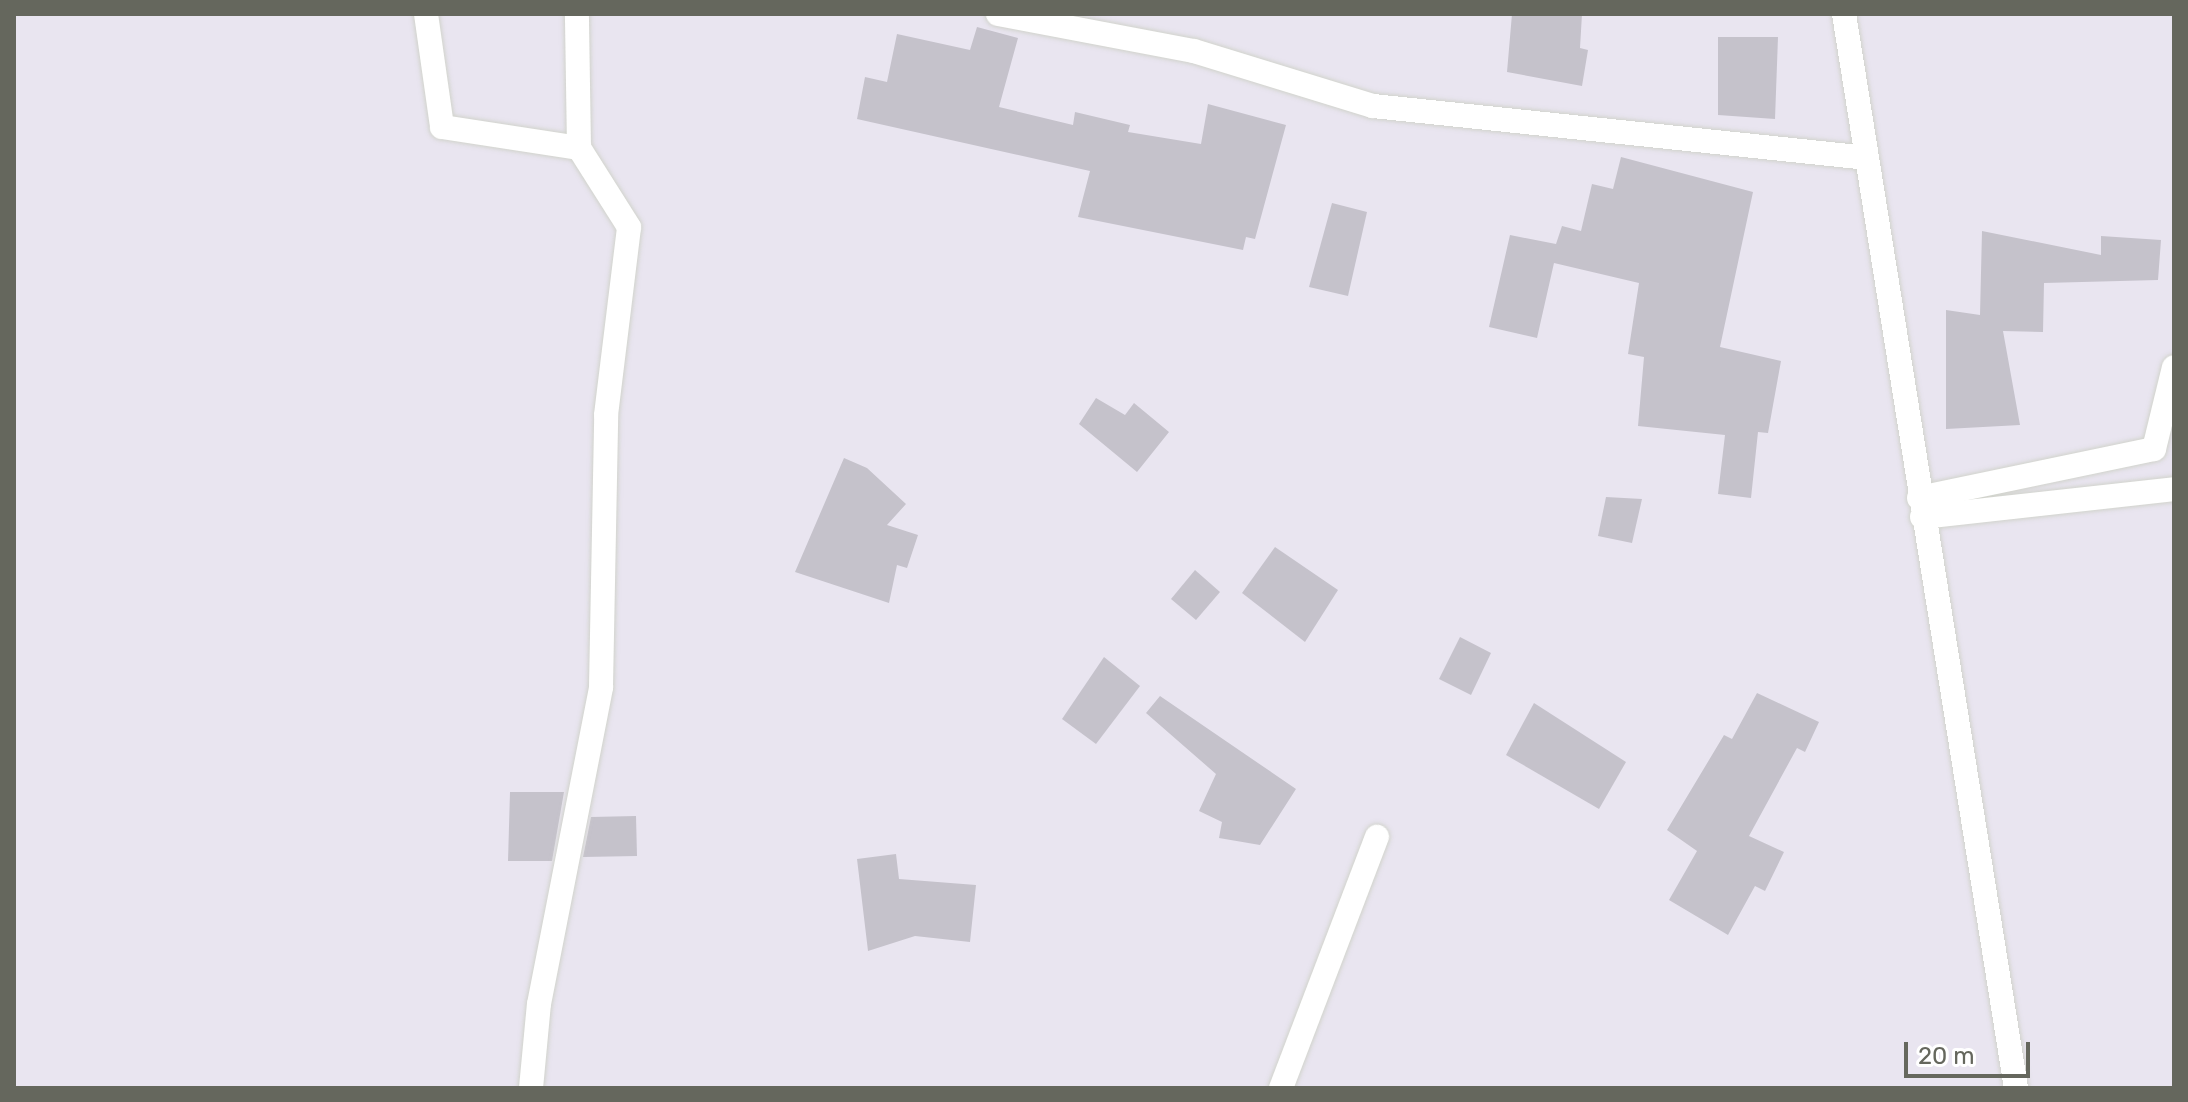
<!DOCTYPE html>
<html>
<head>
<meta charset="utf-8">
<style>
  body { margin:0 }
  #map { position:relative; width:2188px; height:1102px; overflow:hidden; background:#e9e5f0; font-family:Rubik,sans-serif }
  div>[style] { position:absolute }
  .building>* { inset:0; background:#c5c2cb }
  .roads { filter:drop-shadow(0 0 2px #d1d3cc) drop-shadow(0 0 2px #d1d3cc) }
  .street>* { height:24px; margin:-12px; padding:0 12px; transform-origin:12px; border-radius:12px; background:#fff }
  .secondary>* { height:24px; margin:-12px; padding:0 12px; transform-origin:12px; border-radius:12px; background:#fff }
  span { translate:-50% -50%; white-space:nowrap; text-align:center; line-height:1.15; -webkit-text-stroke:6px #fff; paint-order:stroke }
  .frame { position:absolute; inset:0; border:16px solid #65675d; pointer-events:none }
  .scale { position:absolute; left:1904px; top:1042px; width:126px; height:36px; box-sizing:border-box; border:4px solid #65675d; border-top:0; padding-left:10px; font-size:24px; line-height:28px; white-space:nowrap; color:#65675d; -webkit-text-stroke:6px #fff; paint-order:stroke }
</style>
</head>
<body>
<div id="map">
  <div class="building">
    <i style="clip-path:polygon(1512px 14px,1582px 14px,1580px 48px,1588px 50px,1582px 86px,1507px 72px)"></i>
    <i style="clip-path:polygon(977px 27px,1018px 38px,999px 107px,1073px 125px,1075px 112px,1130px 125px,1128px 132px,1201px 144px,1208px 104px,1286px 125px,1255px 239px,1246px 237px,1243px 250px,1078px 217px,1090px 171px,857px 119px,865px 77px,887px 82px,897px 34px,970px 50px)"></i>
    <i style="clip-path:polygon(1718px 37px,1778px 37px,1775px 119px,1718px 115px)"></i>
    <i style="clip-path:polygon(1621px 157px,1753px 192px,1720px 347px,1781px 361px,1768px 433px,1758px 432px,1751px 498px,1718px 494px,1725px 435px,1638px 426px,1644px 357px,1628px 354px,1639px 283px,1554px 263px,1537px 338px,1489px 327px,1510px 235px,1556px 244px,1562px 226px,1581px 231px,1592px 184px,1613px 189px)"></i>
    <i style="clip-path:polygon(1332px 203px,1367px 212px,1348px 296px,1309px 287px)"></i>
    <i style="clip-path:polygon(1982px 231px,2101px 255px,2101px 236px,2161px 240px,2158px 280px,2044px 283px,2043px 332px,2003px 331px,2020px 425px,1946px 429px,1946px 310px,1980px 315px)"></i>
    <i style="clip-path:polygon(1096px 398px,1125px 415px,1134px 403px,1169px 432px,1137px 472px,1079px 424px)"></i>
    <i style="clip-path:polygon(844px 458px,867px 468px,906px 504px,887px 525px,918px 535px,907px 568px,897px 565px,889px 603px,795px 572px)"></i>
    <i style="clip-path:polygon(1606px 497px,1642px 499px,1632px 543px,1598px 536px)"></i>
    <i style="clip-path:polygon(1275px 547px,1338px 590px,1305px 642px,1242px 593px)"></i>
    <i style="clip-path:polygon(1195px 570px,1220px 592px,1196px 620px,1171px 599px)"></i>
    <i style="clip-path:polygon(1460px 637px,1491px 653px,1471px 695px,1439px 679px)"></i>
    <i style="clip-path:polygon(1104px 657px,1140px 686px,1096px 744px,1062px 719px)"></i>
    <i style="clip-path:polygon(1757px 693px,1819px 722px,1805px 752px,1797px 748px,1749px 836px,1784px 852px,1765px 891px,1755px 886px,1728px 935px,1669px 900px,1697px 851px,1667px 830px,1724px 735px,1732px 739px)"></i>
    <i style="clip-path:polygon(1160px 696px,1296px 789px,1260px 845px,1219px 838px,1222px 822px,1199px 811px,1216px 774px,1146px 713px)"></i>
    <i style="clip-path:polygon(1534px 703px,1626px 762px,1599px 809px,1506px 755px)"></i>
    <i style="clip-path:polygon(510px 792px,564px 792px,552px 861px,508px 861px)"></i>
    <i style="clip-path:polygon(636px 816px,637px 856px,583px 857px,591px 817px)"></i>
    <i style="clip-path:polygon(896px 854px,899px 879px,976px 885px,970px 942px,915px 936px,868px 951px,857px 859px)"></i>
  </div>
  <div class="roads">
    <div class="street">
      <i style="left:426px;top:14px;width:114px;rotate:81.9deg"></i>
      <i style="left:442px;top:127px;width:139px;rotate:8.7deg"></i>
      <i style="left:579px;top:148px;width:134px;rotate:-90.9deg"></i>
      <i style="left:998px;top:14px;width:199px;rotate:10.7deg"></i>
      <i style="left:1194px;top:51px;width:187px;rotate:17.1deg"></i>
      <i style="left:1373px;top:106px;width:496px;rotate:6deg"></i>
      <i style="left:1919px;top:498px;width:240px;rotate:-11.8deg"></i>
      <i style="left:2154px;top:449px;width:84px;rotate:-76.3deg"></i>
      <i style="left:1922px;top:517px;width:254px;rotate:-6.3deg"></i>
      <i style="left:531px;top:1088px;width:84px;rotate:-84.6deg"></i>
      <i style="left:539px;top:1004px;width:323px;rotate:-78.9deg"></i>
      <i style="left:601px;top:687px;width:272px;rotate:-88.9deg"></i>
      <i style="left:606px;top:415px;width:189px;rotate:-83deg"></i>
      <i style="left:629px;top:227px;width:93px;rotate:-122.3deg"></i>
      <i style="left:1281px;top:1088px;width:269px;rotate:-69.1deg"></i>
    </div>
    <div class="secondary">
      <i style="left:1844px;top:14px;width:1088px;rotate:80.9deg"></i>
    </div>
  </div>
  <div class="frame"></div>
  <div class="scale">20 m</div>
</div>
</body>
</html>
